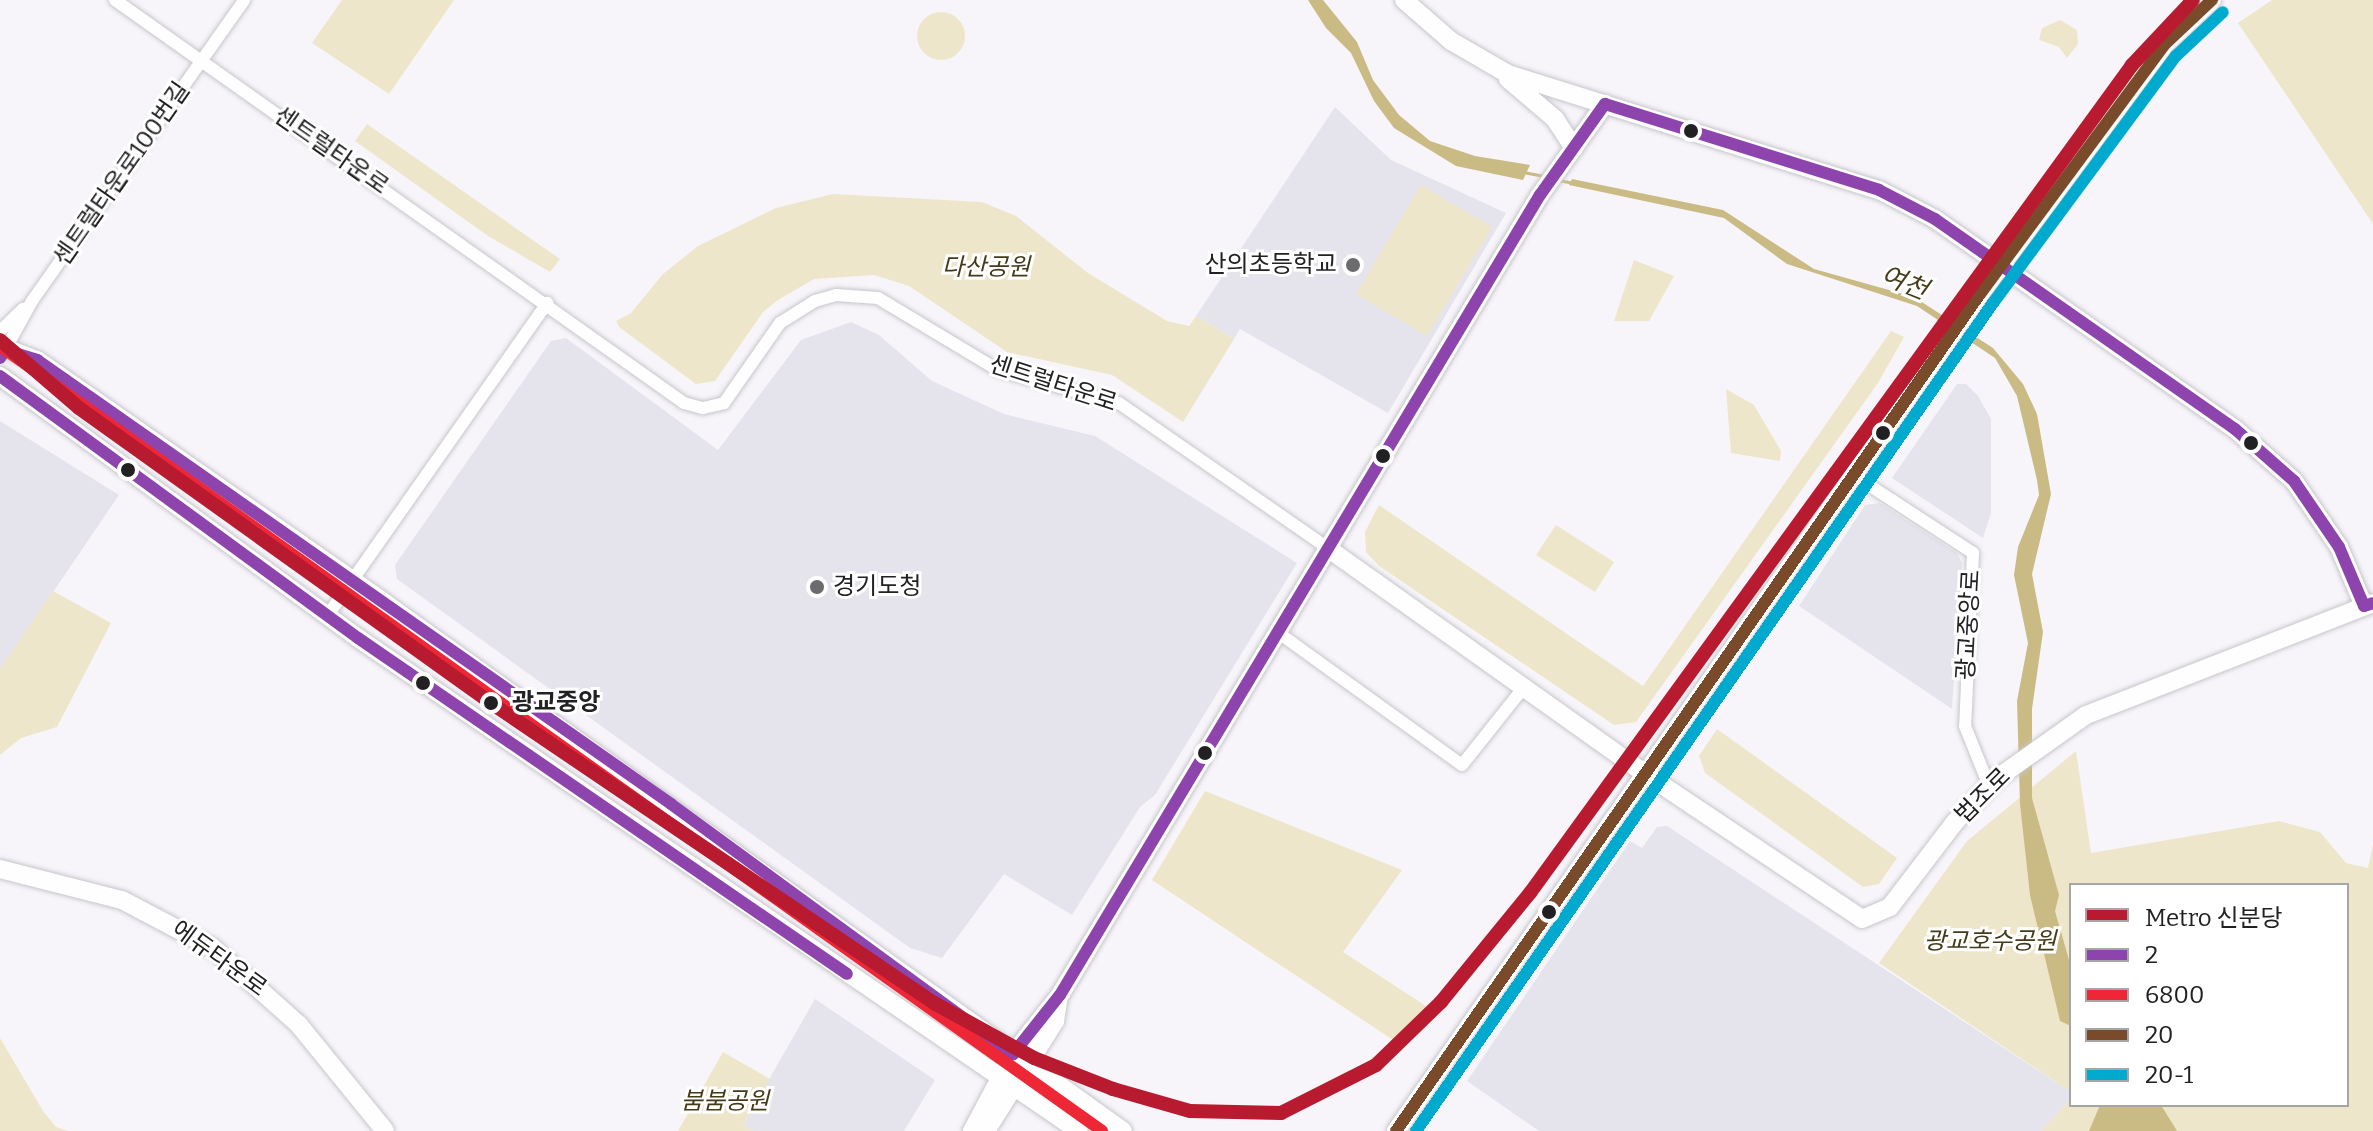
<!DOCTYPE html>
<html>
<head>
<meta charset="utf-8">
<style>
  body { margin:0 }
  #map { position:relative; width:2373px; height:1131px; overflow:hidden; background:#f7f5fa; font-family:Bitter,"Noto Sans KR",serif }
  div>[style] { position:absolute }
  .built>* { inset:0; background:#e5e4ec }
  .green>* { inset:0; background:#eee6cb }
  .round { border-radius:50% }
  .water>* { inset:0; background:#cabb85 }
  .stream>* { height:3px; margin:-1.5px; padding:0 1.5px; transform-origin:1.5px; border-radius:1.5px; background:#cabb85 }
  .roads { filter:drop-shadow(0 0 2px #c7c6ca) drop-shadow(0 0 2px #c7c6ca) }
  .street>* { height:12px; margin:-6px; padding:0 6px; transform-origin:6px; border-radius:6px; background:#fefefe }
  .secondary>* { height:18px; margin:-9px; padding:0 9px; transform-origin:9px; border-radius:9px; background:#fefefe }
  .bus-1>* { height:12px; margin:-6px; padding:0 6px; transform-origin:6px; border-radius:6px; background:#8e44ad }
  .bus-2>* { height:12px; margin:-6px; padding:0 6px; transform-origin:6px; border-radius:6px; background:#ee2737 }
  .bus-3>* { height:12px; margin:-6px; padding:0 6px; transform-origin:6px; border-radius:6px; background:#7a4b2a }
  .bus-4>* { height:12px; margin:-6px; padding:0 6px; transform-origin:6px; border-radius:6px; background:#00a9ce }
  .metro-1>* { height:14px; margin:-7px; padding:0 7px; transform-origin:7px; border-radius:7px; background:#b81b30 }
  .dots>* { width:22px; height:22px; translate:-50% -50%; box-sizing:border-box; border:4px solid #fff; border-radius:50% }
  span { translate:-50% -50%; white-space:nowrap; text-align:center; line-height:1.15; -webkit-text-stroke:6px #fff; paint-order:stroke }
  .street-label { font-size:24px; color:#212022 }
  .poi-label { font-size:24px; color:#212022 }
  .right { translate:-100% -50%; text-align:right }
  .left { translate:0 -50%; text-align:left }
  .park-label { font-size:24px; color:#433a17; font-style:italic }
  .stop-label { font-size:24px; color:#212022; font-weight:700 }
  .water-label { font-size:26px; color:#463d1a; font-style:italic }
  .legend { position:absolute; left:2069px; top:883px; width:280px; height:224px; box-sizing:border-box; background:#fff; border:2px solid #a6a6a7; margin:0; padding:10px 14px; list-style:none; font-size:24px; color:#212022 }
  .legend li { display:flex; align-items:center; gap:16px; height:40px }
  .legend b { width:40px; border:2px solid #a6a6a7 }
</style>
</head>
<body>
<div id="map">
  <div class="built">
    <i style="clip-path:polygon(1335px 107px,1391px 160px,1506px 213px,1388px 413px,1240px 329px,1234px 339px,1196px 316px)"></i>
    <i style="clip-path:polygon(851px 322px,879px 335px,932px 381px,1004px 414px,1095px 436px,1297px 563px,1155px 795px,1140px 807px,1072px 915px,1004px 874px,942px 958px,910px 948px,547px 687px,397px 579px,395px 565px,551px 341px,566px 338px,718px 450px,801px 340px)"></i>
    <i style="clip-path:polygon(1957px 384px,1966px 384px,1978px 396px,1991px 419px,1991px 513px,1983px 538px,1892px 478px)"></i>
    <i style="clip-path:polygon(0 421px,119px 495px,0 670px)"></i>
    <i style="clip-path:polygon(1880px 503px,1957px 553px,1962px 563px,1952px 709px,1799px 606px,1865px 505px)"></i>
    <i style="clip-path:polygon(1667px 826px,2071px 1092px,2071px 1099px,2041px 1131px,1539px 1131px,1467px 1081px,1630px 841px,1642px 848px,1657px 827px)"></i>
    <i style="clip-path:polygon(815px 999px,935px 1080px,904px 1131px,754px 1131px,743px 1125px)"></i>
  </div>
  <div class="green">
    <i style="clip-path:polygon(342px 0,454px 0,389px 94px,312px 43px)"></i>
    <i style="clip-path:polygon(2272px 0,2373px 0,2373px 224px,2238px 23px)"></i>
    <i class="round" style="left:917px;top:12px;width:48px;height:48px"></i>
    <i style="clip-path:polygon(2060px 20px,2077px 30px,2078px 44px,2067px 58px,2059px 47px,2039px 40px,2042px 28px)"></i>
    <i style="clip-path:polygon(367px 124px,560px 259px,550px 272px,488px 236px,355px 141px)"></i>
    <i style="clip-path:polygon(1421px 185px,1492px 227px,1427px 336px,1356px 294px)"></i>
    <i style="clip-path:polygon(833px 194px,982px 202px,1016px 216px,1088px 273px,1167px 321px,1189px 326px,1196px 316px,1234px 339px,1183px 422px,1112px 375px,1007px 352px,909px 286px,874px 275px,814px 279px,778px 300px,763px 312px,715px 381px,696px 384px,619px 327px,616px 321px,631px 313px,663px 274px,698px 246px,776px 208px)"></i>
    <i style="clip-path:polygon(1634px 260px,1674px 276px,1649px 321px,1614px 321px)"></i>
    <i style="clip-path:polygon(1891px 331px,1904px 337px,1878px 383px,1636px 722px,1614px 725px,1379px 566px,1366px 552px,1365px 532px,1379px 505px,1643px 686px)"></i>
    <i style="clip-path:polygon(1726px 389px,1754px 405px,1781px 451px,1780px 461px,1731px 453px)"></i>
    <i style="clip-path:polygon(1556px 525px,1614px 562px,1595px 592px,1536px 555px)"></i>
    <i style="clip-path:polygon(53px 591px,111px 623px,57px 727px,21px 738px,0 755px,0 669px)"></i>
    <i style="clip-path:polygon(1717px 729px,1897px 858px,1879px 884px,1863px 887px,1705px 773px,1699px 756px)"></i>
    <i style="clip-path:polygon(2076px 751px,2091px 853px,2279px 821px,2320px 832px,2346px 863px,2368px 868px,2373px 844px,2373px 1131px,2041px 1131px,2071px 1099px,2071px 1105px,2347px 1105px,2347px 885px,2071px 885px,2071px 1092px,1879px 963px,1967px 841px)"></i>
    <i style="clip-path:polygon(1205px 791px,1402px 870px,1343px 952px,1429px 1008px,1402px 1046px,1152px 880px)"></i>
    <i style="clip-path:polygon(0 1038px,43px 1111px,56px 1127px,68px 1131px,0 1131px)"></i>
    <i style="clip-path:polygon(723px 1052px,770px 1079px,743px 1125px,754px 1131px,678px 1131px)"></i>
  </div>
  <div class="water">
    <i style="clip-path:polygon(1308px 0,1323px 0,1357px 42px,1373px 80px,1399px 115px,1430px 141px,1475px 156px,1530px 165px,1523px 180px,1456px 166px,1394px 128px,1374px 101px,1351px 53px,1326px 28px)"></i>
    <i style="clip-path:polygon(1572px 179px,1723px 210px,1814px 269px,1914px 297px,1993px 348px,2023px 384px,2037px 414px,2051px 494px,2032px 574px,2043px 632px,2032px 709px,2032px 798px,2059px 895px,2055px 911px,2071px 967px,2071px 1026px,2060px 1021px,2030px 895px,2020px 804px,2017px 701px,2028px 643px,2014px 575px,2018px 547px,2039px 495px,2037px 480px,2017px 396px,1995px 358px,1917px 306px,1787px 264px,1724px 218px,1569px 185px)"></i>
    <i style="clip-path:polygon(2100px 1105px,2161px 1105px,2177px 1131px,2089px 1131px)"></i>
  </div>
  <div class="stream">
    <i style="left:1523px;top:172px;width:20px;rotate:11deg"></i>
    <i style="left:1558px;top:180px;width:16px;rotate:11deg"></i>
  </div>
  <div class="roads">
    <div class="street">
      <i style="left:115px;top:0;width:697px;rotate:35.31deg"></i>
      <i style="left:684px;top:403px;width:20px;rotate:15deg"></i>
      <i style="left:703px;top:408px;width:22px;rotate:-13deg"></i>
      <i style="left:724px;top:403px;width:98px;rotate:-55deg"></i>
      <i style="left:780px;top:323px;width:41px;rotate:-32.2deg"></i>
      <i style="left:815px;top:301px;width:22px;rotate:-16deg"></i>
      <i style="left:836px;top:295px;width:42px;rotate:4.1deg"></i>
      <i style="left:878px;top:298px;width:140px;rotate:31deg"></i>
      <i style="left:998px;top:370px;width:125px;rotate:15.3deg"></i>
      <i style="left:1119px;top:403px;width:252px;rotate:34.8deg"></i>
      <i style="left:0;top:331px;width:32px;rotate:-44deg"></i>
      <i style="left:5px;top:350px;width:56px;rotate:-61.1deg"></i>
      <i style="left:32px;top:301px;width:368px;rotate:-54.8deg"></i>
      <i style="left:1855px;top:476px;width:141px;rotate:33.1deg"></i>
      <i style="left:1973px;top:553px;width:173px;rotate:92.6deg"></i>
      <i style="left:1965px;top:726px;width:65px;rotate:68.2deg"></i>
      <i style="left:330px;top:612px;width:378px;rotate:-54.9deg"></i>
      <i style="left:1276px;top:631px;width:229px;rotate:35.8deg"></i>
      <i style="left:1462px;top:765px;width:100px;rotate:-51.5deg"></i>
    </div>
    <div class="secondary">
      <i style="left:1404px;top:0;width:62px;rotate:41.1deg"></i>
      <i style="left:1451px;top:41px;width:66px;rotate:30.1deg"></i>
      <i style="left:1508px;top:74px;width:389px;rotate:17.4deg"></i>
      <i style="left:1879px;top:190px;width:63px;rotate:27.4deg"></i>
      <i style="left:1935px;top:219px;width:366px;rotate:35deg"></i>
      <i style="left:2235px;top:429px;width:79px;rotate:41.4deg"></i>
      <i style="left:2294px;top:481px;width:80px;rotate:55.7deg"></i>
      <i style="left:2339px;top:547px;width:64px;rotate:67deg"></i>
      <i style="left:1508px;top:79px;width:62px;rotate:40.4deg"></i>
      <i style="left:1555px;top:119px;width:35px;rotate:57deg"></i>
      <i style="left:0;top:346px;width:40px;rotate:21deg"></i>
      <i style="left:37px;top:360px;width:424px;rotate:34.9deg"></i>
      <i style="left:385px;top:603px;width:907px;rotate:35.58deg"></i>
      <i style="left:0;top:376px;width:444px;rotate:36.2deg"></i>
      <i style="left:358px;top:638px;width:873px;rotate:34.36deg"></i>
      <i style="left:1326px;top:547px;width:390px;rotate:35.4deg"></i>
      <i style="left:1644px;top:773px;width:262px;rotate:33.8deg"></i>
      <i style="left:1862px;top:919px;width:30px;rotate:-23deg"></i>
      <i style="left:1890px;top:907px;width:107px;rotate:-52.6deg"></i>
      <i style="left:1955px;top:822px;width:59px;rotate:-46.4deg"></i>
      <i style="left:1996px;top:779px;width:110px;rotate:-35.4deg"></i>
      <i style="left:2086px;top:715px;width:308px;rotate:-21.3deg"></i>
      <i style="left:0;top:869px;width:126px;rotate:14.3deg"></i>
      <i style="left:122px;top:900px;width:103px;rotate:27.8deg"></i>
      <i style="left:213px;top:948px;width:115px;rotate:41.8deg"></i>
      <i style="left:299px;top:1025px;width:136px;rotate:50.9deg"></i>
      <i style="left:972px;top:1131px;width:87px;rotate:-62deg"></i>
      <i style="left:1013px;top:1054px;width:75px;rotate:-51.5deg"></i>
      <i style="left:1060px;top:995px;width:933px;rotate:-59.04deg"></i>
      <i style="left:1540px;top:195px;width:112px;rotate:-54.5deg"></i>
      <i style="left:986px;top:1131px;width:130px;rotate:-57.9deg"></i>
      <i style="left:1055px;top:1021px;width:24px;rotate:-81deg"></i>
      <i style="left:1396px;top:1131px;width:1021px;rotate:-55.1deg"></i>
      <i style="left:1980px;top:294px;width:310px;rotate:-53.5deg"></i>
      <i style="left:2164px;top:45px;width:66px;rotate:-43.2deg"></i>
    </div>
  </div>
  <div class="bus-1">
    <i style="left:0;top:358px;width:9px;rotate:-58deg"></i>
    <i style="left:5px;top:350px;width:34px;rotate:17deg"></i>
    <i style="left:37px;top:360px;width:774px;rotate:35deg"></i>
    <i style="left:671px;top:804px;width:424px;rotate:36.2deg"></i>
    <i style="left:1013px;top:1054px;width:75px;rotate:-51.5deg"></i>
    <i style="left:1060px;top:995px;width:933px;rotate:-59.04deg"></i>
    <i style="left:1540px;top:195px;width:112px;rotate:-54.5deg"></i>
    <i style="left:1605px;top:104px;width:287px;rotate:17.4deg"></i>
    <i style="left:1879px;top:190px;width:63px;rotate:27.4deg"></i>
    <i style="left:1935px;top:219px;width:366px;rotate:35deg"></i>
    <i style="left:2235px;top:429px;width:79px;rotate:41.4deg"></i>
    <i style="left:2294px;top:481px;width:80px;rotate:55.7deg"></i>
    <i style="left:2339px;top:547px;width:64px;rotate:67deg"></i>
    <i style="left:2364px;top:606px;width:9px;rotate:-18deg"></i>
    <i style="left:0;top:376px;width:444px;rotate:36.2deg"></i>
    <i style="left:358px;top:638px;width:593px;rotate:34.49deg"></i>
  </div>
  <div class="bus-2">
    <i style="left:0;top:346px;width:1353px;rotate:35.46deg"></i>
  </div>
  <div class="bus-3">
    <i style="left:1396px;top:1131px;width:1021px;rotate:-55.1deg"></i>
    <i style="left:1980px;top:294px;width:310px;rotate:-53.5deg"></i>
    <i style="left:2164px;top:45px;width:66px;rotate:-43.2deg"></i>
  </div>
  <div class="bus-4">
    <i style="left:1416px;top:1131px;width:1009px;rotate:-55.13deg"></i>
    <i style="left:1993px;top:303px;width:307px;rotate:-53.5deg"></i>
    <i style="left:2176px;top:56px;width:64px;rotate:-43.1deg"></i>
  </div>
  <div class="metro-1">
    <i style="left:0;top:340px;width:104px;rotate:40.7deg"></i>
    <i style="left:79px;top:408px;width:507px;rotate:35.6deg"></i>
    <i style="left:491px;top:703px;width:535px;rotate:34.11deg"></i>
    <i style="left:934px;top:1003px;width:114px;rotate:28.8deg"></i>
    <i style="left:1034px;top:1058px;width:85px;rotate:21.4deg"></i>
    <i style="left:1113px;top:1089px;width:80px;rotate:15.9deg"></i>
    <i style="left:1190px;top:1111px;width:91px;rotate:1.3deg"></i>
    <i style="left:1281px;top:1113px;width:106px;rotate:-26.8deg"></i>
    <i style="left:1376px;top:1065px;width:91px;rotate:-44.1deg"></i>
    <i style="left:1441px;top:1002px;width:141px;rotate:-50.8deg"></i>
    <i style="left:1530px;top:893px;width:1024px;rotate:-53.98deg"></i>
    <i style="left:2132px;top:65px;width:89px;rotate:-46.8deg"></i>
  </div>
  <div class="dots">
    <i style="left:1691px;top:131px;background:#212022"></i>
    <i style="left:1353px;top:265px;background:#6c6b6e"></i>
    <i style="left:1883px;top:433px;background:#212022"></i>
    <i style="left:2251px;top:443px;background:#212022"></i>
    <i style="left:1383px;top:456px;background:#212022"></i>
    <i style="left:128px;top:470px;background:#212022"></i>
    <i style="left:817px;top:587px;background:#6c6b6e"></i>
    <i style="left:423px;top:683px;background:#212022"></i>
    <i style="left:491px;top:703px;background:#212022"></i>
    <i style="left:1205px;top:753px;background:#212022"></i>
    <i style="left:1549px;top:912px;background:#212022"></i>
  </div>
  <div class="street-label">
    <span style="left:331px;top:151px;rotate:35deg">센트럴타운로</span>
    <span style="left:122px;top:174px;rotate:-55deg">센트럴타운로100번길</span>
    <span style="left:1053px;top:384px;rotate:18deg">센트럴타운로</span>
    <span style="left:1969px;top:625px;rotate:-87deg">광교중앙로</span>
    <span style="left:1983px;top:796px;rotate:-45deg">법조로</span>
    <span style="left:219px;top:959px;rotate:36deg">에듀타운로</span>
  </div>
  <div class="poi-label">
    <span class="right" style="left:1337px;top:265px">산의초등학교</span>
    <span class="left" style="left:833px;top:587px">경기도청</span>
  </div>
  <div class="park-label">
    <span style="left:986px;top:268px">다산공원</span>
    <span style="left:1990px;top:942px">광교호수공원</span>
    <span style="left:725px;top:1102px">붐붐공원</span>
  </div>
  <div class="stop-label">
    <span class="left" style="left:512px;top:703px">광교중앙</span>
  </div>
  <div class="water-label">
    <span style="left:1904px;top:283px;rotate:22deg">여천</span>
  </div>
  <ul class="legend">
  <li><b style="height:10px;background:#b81b30"></b>Metro 신분당</li>
  <li><b style="height:10px;background:#8e44ad"></b>2</li>
  <li><b style="height:10px;background:#ee2737"></b>6800</li>
  <li><b style="height:10px;background:#7a4b2a"></b>20</li>
  <li><b style="height:10px;background:#00a9ce"></b>20-1</li>
  </ul>
</div>
</body>
</html>
